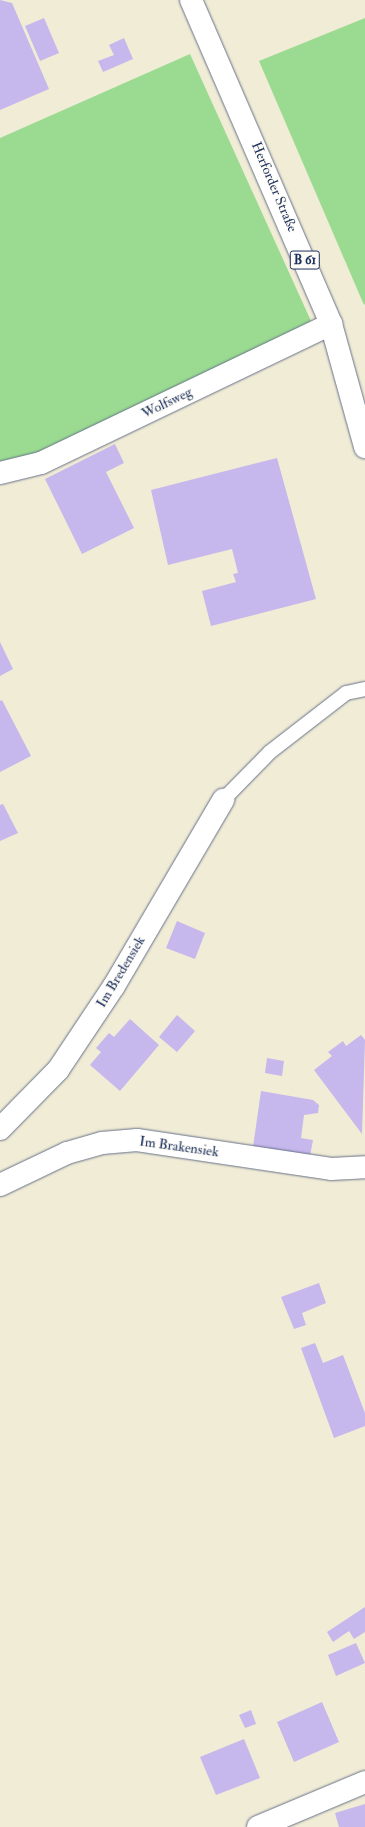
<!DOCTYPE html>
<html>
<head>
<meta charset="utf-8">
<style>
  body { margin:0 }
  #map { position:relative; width:365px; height:1827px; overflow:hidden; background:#f1ecd6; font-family:"IM FELL Double Pica",serif }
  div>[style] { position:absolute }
  .green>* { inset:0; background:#9adb91 }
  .building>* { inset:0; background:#c6b7ed }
  .roads { filter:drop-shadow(0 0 1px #667188) drop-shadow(0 0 1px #667188) }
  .lane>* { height:14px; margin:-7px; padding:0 7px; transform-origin:7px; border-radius:7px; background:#fff }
  .street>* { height:22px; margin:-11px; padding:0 11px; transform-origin:11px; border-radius:11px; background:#fff }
  .primary>* { height:22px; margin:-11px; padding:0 11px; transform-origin:11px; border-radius:11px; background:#fff }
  span { translate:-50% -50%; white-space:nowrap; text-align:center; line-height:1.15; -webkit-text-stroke:3px #fdfcf7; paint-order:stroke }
  .shield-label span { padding:1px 3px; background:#fdfcf7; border:1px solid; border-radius:3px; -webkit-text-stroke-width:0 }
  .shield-label { font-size:13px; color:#1b2f5e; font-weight:700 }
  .street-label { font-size:14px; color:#1b2f5e }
</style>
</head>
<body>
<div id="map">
  <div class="green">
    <i style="clip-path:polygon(365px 18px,365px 304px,364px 305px,259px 61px)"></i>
    <i style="clip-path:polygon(190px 54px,311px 321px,38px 455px,0 463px,0 138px)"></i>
  </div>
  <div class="building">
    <i style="clip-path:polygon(0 0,12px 3px,49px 89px,0 110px)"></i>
    <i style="clip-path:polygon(44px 18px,59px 53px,40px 61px,25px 26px)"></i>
    <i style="clip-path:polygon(124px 38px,133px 59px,103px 72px,98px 61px,114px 55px,109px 45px)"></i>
    <i style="clip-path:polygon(115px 444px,124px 463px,106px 472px,134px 528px,82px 554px,45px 479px)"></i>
    <i style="clip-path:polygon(277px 458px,316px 599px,211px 626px,202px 591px,236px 582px,233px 574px,238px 573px,232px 549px,168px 565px,151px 490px)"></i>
    <i style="clip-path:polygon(0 642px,13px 669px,0 676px)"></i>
    <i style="clip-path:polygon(2px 700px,31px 756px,0 772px,0 701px)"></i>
    <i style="clip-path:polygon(3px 804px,18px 833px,0 841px,0 805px)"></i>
    <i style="clip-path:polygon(177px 921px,205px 933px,195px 959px,166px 948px)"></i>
    <i style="clip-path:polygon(177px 1015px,195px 1031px,177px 1052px,159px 1037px)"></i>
    <i style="clip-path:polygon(130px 1019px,159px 1045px,120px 1091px,90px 1065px,101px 1052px,96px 1048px,109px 1033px,114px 1037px)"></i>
    <i style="clip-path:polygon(361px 1035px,365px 1040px,362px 1134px,314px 1070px,332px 1056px,328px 1052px,343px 1041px,346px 1046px)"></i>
    <i style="clip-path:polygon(267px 1058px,284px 1061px,282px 1076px,265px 1073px)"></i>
    <i style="clip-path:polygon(261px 1091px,313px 1100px,319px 1105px,318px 1113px,304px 1115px,301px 1138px,313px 1140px,310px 1156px,253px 1147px)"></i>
    <i style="clip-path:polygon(319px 1283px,326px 1303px,302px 1313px,306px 1325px,294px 1329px,281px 1297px)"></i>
    <i style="clip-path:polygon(315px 1343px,323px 1363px,343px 1355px,365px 1413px,365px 1426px,334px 1438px,301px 1348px)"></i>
    <i style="clip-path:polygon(365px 1607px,365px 1632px,354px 1639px,349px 1631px,333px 1642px,327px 1632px)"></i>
    <i style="clip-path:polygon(356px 1643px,365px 1663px,336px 1676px,328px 1655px)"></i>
    <i style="clip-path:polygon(322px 1702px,339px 1742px,294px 1762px,277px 1722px)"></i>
    <i style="clip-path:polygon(251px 1710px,256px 1724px,245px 1728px,239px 1715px)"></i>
    <i style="clip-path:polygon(244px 1739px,260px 1778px,216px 1795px,200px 1757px)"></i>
    <i style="clip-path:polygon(365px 1804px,365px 1827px,339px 1827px,335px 1813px)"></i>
  </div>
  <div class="roads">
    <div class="lane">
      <i style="left:223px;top:800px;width:67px;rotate:-45.6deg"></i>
      <i style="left:270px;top:752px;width:96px;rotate:-37.8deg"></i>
      <i style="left:346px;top:693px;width:19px;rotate:-12deg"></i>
    </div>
    <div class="street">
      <i style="left:0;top:473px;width:42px;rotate:-13.7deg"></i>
      <i style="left:41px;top:463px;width:322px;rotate:-25.6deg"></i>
      <i style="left:0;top:1129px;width:83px;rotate:-45.5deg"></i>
      <i style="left:58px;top:1070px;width:101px;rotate:-56.3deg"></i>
      <i style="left:114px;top:986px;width:216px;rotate:-59.6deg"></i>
      <i style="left:0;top:1185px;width:74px;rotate:-25.5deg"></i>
      <i style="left:67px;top:1153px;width:36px;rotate:-16deg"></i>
      <i style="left:102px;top:1143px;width:35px;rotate:-5deg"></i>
      <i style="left:137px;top:1140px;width:196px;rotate:8.5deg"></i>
      <i style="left:331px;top:1169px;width:34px;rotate:-3deg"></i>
      <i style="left:258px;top:1827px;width:116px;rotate:-22.8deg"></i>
    </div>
    <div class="primary">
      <i style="left:191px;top:0;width:353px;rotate:66.6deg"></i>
      <i style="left:331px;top:324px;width:128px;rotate:74.5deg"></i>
    </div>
  </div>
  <div class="shield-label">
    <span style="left:305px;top:260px">B 61</span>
  </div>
  <div class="street-label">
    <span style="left:274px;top:187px;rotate:67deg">Herforder Straße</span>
    <span style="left:167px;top:403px;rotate:-26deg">Wolfsweg</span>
    <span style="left:121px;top:972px;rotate:-59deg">Im Bredensiek</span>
    <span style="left:179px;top:1147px;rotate:8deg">Im Brakensiek</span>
  </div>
</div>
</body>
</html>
